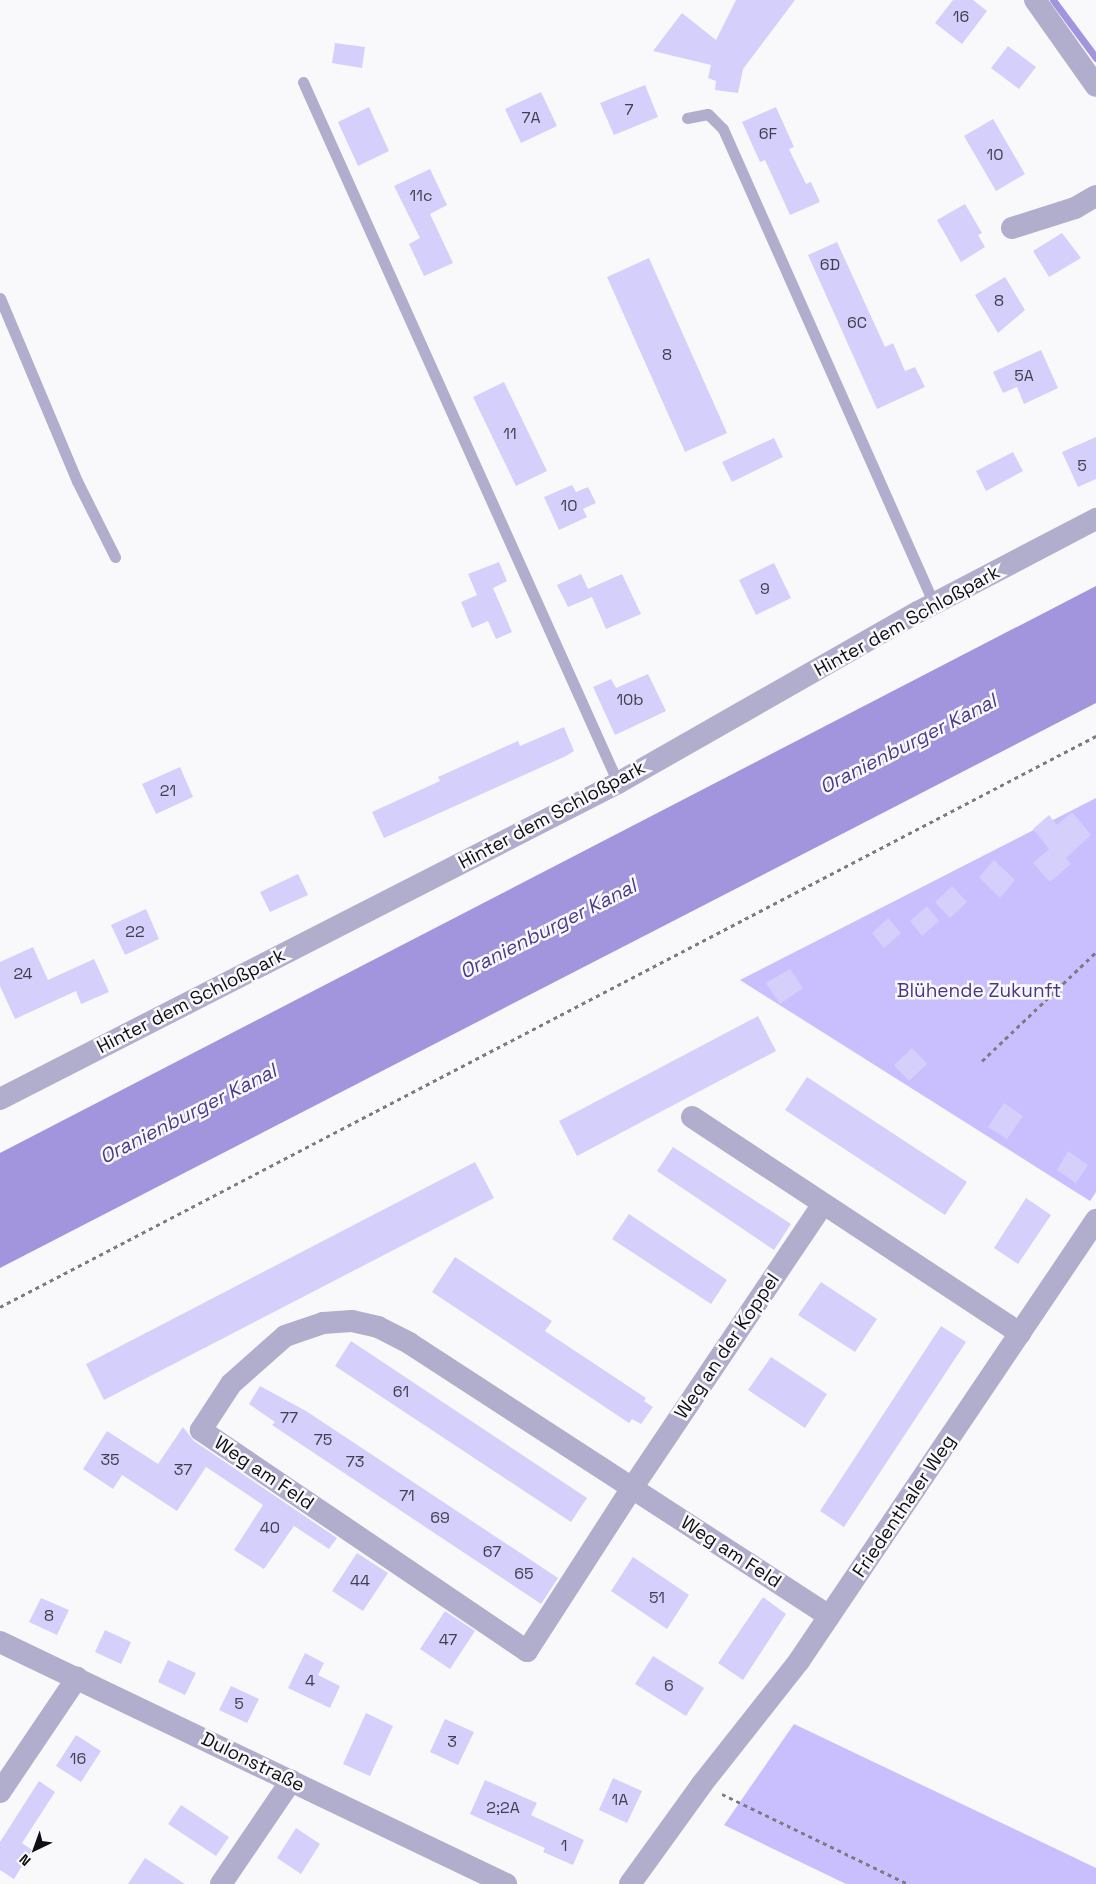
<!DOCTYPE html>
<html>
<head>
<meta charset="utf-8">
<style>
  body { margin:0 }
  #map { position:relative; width:1096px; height:1884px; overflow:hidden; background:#f9f9fc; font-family:"Space Grotesk",sans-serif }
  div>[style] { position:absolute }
  .green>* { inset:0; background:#c9bffe }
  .water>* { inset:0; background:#a295dd }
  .stream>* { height:7px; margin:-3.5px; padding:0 3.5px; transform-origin:3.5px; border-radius:3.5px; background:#a295dd }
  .building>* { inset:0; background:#d5cffc }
  .path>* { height:3px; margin-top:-1.5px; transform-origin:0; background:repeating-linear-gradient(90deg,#7c7b80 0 4px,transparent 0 8px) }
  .service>* { height:11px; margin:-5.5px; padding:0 5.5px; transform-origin:5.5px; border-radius:5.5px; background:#b1adcd }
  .minor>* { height:22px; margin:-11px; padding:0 11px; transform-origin:11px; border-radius:11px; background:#b1adcd }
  span { translate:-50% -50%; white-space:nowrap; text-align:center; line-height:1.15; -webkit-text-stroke:5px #f9f9fc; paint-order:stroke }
  .number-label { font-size:16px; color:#413f4f }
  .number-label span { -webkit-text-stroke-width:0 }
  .street-label { font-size:19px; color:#100f15 }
  .park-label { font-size:19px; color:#4b3589 }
  .water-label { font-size:20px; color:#4e398d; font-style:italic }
  .north { position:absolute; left:10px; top:1824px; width:50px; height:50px; -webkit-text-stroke:4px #f9f9fc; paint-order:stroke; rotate:222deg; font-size:14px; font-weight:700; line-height:20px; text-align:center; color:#100f15 }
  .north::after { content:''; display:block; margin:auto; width:18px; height:22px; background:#100f15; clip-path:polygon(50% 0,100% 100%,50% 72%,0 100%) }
</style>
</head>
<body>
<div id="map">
  <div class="green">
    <i style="clip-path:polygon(1096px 798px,1096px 1192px,1090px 1201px,740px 980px)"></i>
    <i style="clip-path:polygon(794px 1724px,1096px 1868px,1096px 1884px,846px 1884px,724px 1825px)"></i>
  </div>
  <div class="water">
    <i style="clip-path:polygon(1096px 586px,1096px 703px,0 1268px,0 1153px)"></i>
  </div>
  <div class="stream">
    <i style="left:1053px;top:0;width:72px;rotate:53.4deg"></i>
  </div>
  <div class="building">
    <i style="clip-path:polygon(736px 0,795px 0,743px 69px,738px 93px,715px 90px,716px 81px,708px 78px,711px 65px,653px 51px,682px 13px,716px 40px)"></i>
    <i style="clip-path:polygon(953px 0,973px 0,987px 11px,962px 44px,935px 23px)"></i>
    <i style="clip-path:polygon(335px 43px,365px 47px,362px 68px,332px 63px)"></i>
    <i style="clip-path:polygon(1008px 46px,1036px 67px,1019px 89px,991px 68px)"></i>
    <i style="clip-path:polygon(645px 85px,658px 117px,614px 135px,600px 103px)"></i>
    <i style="clip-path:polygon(541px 92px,557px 126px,521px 143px,505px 109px)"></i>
    <i style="clip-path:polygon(369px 107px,389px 151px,358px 166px,338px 122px)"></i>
    <i style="clip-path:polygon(776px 107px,794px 147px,789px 149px,806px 184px,811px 182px,820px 202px,790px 215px,765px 160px,760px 162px,742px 122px)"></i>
    <i style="clip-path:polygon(993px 119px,1025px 174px,996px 191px,964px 136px)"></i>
    <i style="clip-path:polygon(430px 169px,447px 205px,430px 214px,453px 263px,424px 276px,409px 244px,420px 238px,394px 186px)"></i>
    <i style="clip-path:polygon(965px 204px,982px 233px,978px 235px,985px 247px,961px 262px,937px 220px)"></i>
    <i style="clip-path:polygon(1062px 233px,1081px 258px,1049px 277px,1033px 251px)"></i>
    <i style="clip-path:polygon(837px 242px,885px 347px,893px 343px,905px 371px,915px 367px,925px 387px,877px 409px,808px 255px)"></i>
    <i style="clip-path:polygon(649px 258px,727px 433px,685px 452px,607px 277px)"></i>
    <i style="clip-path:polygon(1005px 277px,1025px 310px,998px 333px,975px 295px)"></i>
    <i style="clip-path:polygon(1041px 350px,1058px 388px,1024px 404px,1017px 387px,1003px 393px,993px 372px)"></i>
    <i style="clip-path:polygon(504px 382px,547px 471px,516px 486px,473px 397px)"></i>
    <i style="clip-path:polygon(1096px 437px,1096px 479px,1078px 487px,1062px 452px)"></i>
    <i style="clip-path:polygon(774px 438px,783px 457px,732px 482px,722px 462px)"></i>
    <i style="clip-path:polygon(1013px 452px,1023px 471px,986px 491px,976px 471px)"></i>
    <i style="clip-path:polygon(572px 485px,576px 492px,588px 487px,596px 503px,583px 509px,587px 517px,559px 530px,544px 497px)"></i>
    <i style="clip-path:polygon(499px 562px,507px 581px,493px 588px,512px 632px,496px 639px,488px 621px,472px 628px,461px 602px,477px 595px,468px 574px)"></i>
    <i style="clip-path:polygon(774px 563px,791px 598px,756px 615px,739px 580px)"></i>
    <i style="clip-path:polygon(581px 574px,588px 589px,622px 574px,641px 614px,606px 629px,592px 597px,568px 607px,557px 585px)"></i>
    <i style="clip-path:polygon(648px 674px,666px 711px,615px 735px,593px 687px,611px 679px,616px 688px)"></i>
    <i style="clip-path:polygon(564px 727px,574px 751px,566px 756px,384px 838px,372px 812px,440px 781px,438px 777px,518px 741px,520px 746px)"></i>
    <i style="clip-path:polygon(180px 767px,193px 797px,156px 814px,142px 784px)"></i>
    <i style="clip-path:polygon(1072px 812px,1091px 835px,1066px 858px,1071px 864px,1050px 882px,1033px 863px,1049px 849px,1033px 829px,1049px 815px,1057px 825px)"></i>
    <i style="clip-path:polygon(994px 860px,1015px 880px,1000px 898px,979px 877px)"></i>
    <i style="clip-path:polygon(298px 874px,308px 895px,270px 912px,260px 892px)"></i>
    <i style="clip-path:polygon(952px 886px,967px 902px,950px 918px,935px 902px)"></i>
    <i style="clip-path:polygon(927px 906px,939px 921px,922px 936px,910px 921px)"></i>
    <i style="clip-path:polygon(146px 909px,159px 939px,125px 955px,111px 925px)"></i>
    <i style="clip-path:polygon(888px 918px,901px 933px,884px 948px,872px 933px)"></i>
    <i style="clip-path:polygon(33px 947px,48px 980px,94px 959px,109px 992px,81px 1004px,76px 991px,15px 1019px,0 986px,0 962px)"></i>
    <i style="clip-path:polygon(790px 969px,803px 988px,780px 1004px,766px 983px)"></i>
    <i style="clip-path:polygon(758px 1016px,776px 1051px,577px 1156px,559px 1121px)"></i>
    <i style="clip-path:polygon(912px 1048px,927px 1064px,909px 1081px,894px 1065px)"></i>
    <i style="clip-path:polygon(807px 1077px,967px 1182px,945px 1215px,785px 1110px)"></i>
    <i style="clip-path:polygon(1004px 1103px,1023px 1116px,1007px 1139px,988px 1127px)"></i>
    <i style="clip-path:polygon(673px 1147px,791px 1224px,774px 1250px,657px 1171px)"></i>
    <i style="clip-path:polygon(1068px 1151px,1088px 1165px,1076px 1183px,1057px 1170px)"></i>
    <i style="clip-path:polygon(475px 1162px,494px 1198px,104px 1400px,86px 1364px)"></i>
    <i style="clip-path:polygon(1026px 1198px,1051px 1215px,1018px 1264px,994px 1248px)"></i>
    <i style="clip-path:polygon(629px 1214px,727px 1280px,711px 1304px,612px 1239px)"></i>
    <i style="clip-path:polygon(455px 1257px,552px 1321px,545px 1331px,646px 1398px,644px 1401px,653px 1407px,641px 1424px,632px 1419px,629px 1423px,432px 1292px)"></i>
    <i style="clip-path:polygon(821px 1282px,877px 1319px,855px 1352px,798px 1315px)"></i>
    <i style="clip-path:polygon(941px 1326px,966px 1342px,844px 1527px,820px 1511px)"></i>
    <i style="clip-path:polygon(351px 1341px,587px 1498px,571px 1522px,335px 1366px)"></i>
    <i style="clip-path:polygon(771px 1357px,827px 1394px,805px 1428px,748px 1390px)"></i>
    <i style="clip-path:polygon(260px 1386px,306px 1411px,558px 1578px,541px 1604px,272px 1425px,275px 1422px,249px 1404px)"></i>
    <i style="clip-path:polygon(183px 1427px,194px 1441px,337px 1538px,329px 1549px,294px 1526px,264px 1569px,234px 1550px,263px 1505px,206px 1467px,177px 1511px,122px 1475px,113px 1489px,83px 1469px,107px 1431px,158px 1464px)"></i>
    <i style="clip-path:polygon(357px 1553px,388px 1573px,363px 1611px,332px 1591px)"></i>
    <i style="clip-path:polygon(633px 1557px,689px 1595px,667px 1629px,611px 1591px)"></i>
    <i style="clip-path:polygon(763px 1597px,786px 1614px,743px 1680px,718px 1663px)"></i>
    <i style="clip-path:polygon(41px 1598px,69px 1610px,57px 1635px,29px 1622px)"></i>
    <i style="clip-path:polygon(445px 1611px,475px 1631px,450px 1669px,420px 1649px)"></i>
    <i style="clip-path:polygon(105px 1630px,131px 1642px,121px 1664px,95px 1652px)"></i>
    <i style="clip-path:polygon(305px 1653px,324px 1663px,318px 1675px,340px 1686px,330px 1708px,288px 1688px)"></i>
    <i style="clip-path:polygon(653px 1656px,704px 1688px,686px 1716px,635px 1684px)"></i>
    <i style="clip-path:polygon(168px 1660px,196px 1673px,185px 1695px,158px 1682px)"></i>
    <i style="clip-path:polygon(231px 1686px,259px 1699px,247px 1723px,219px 1710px)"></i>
    <i style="clip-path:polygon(366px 1713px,393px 1726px,370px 1776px,343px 1764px)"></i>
    <i style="clip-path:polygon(445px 1719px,474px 1732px,458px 1765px,430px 1752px)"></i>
    <i style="clip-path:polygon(76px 1735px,101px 1751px,81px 1782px,56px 1766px)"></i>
    <i style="clip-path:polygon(613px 1778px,642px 1791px,627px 1823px,599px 1810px)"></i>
    <i style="clip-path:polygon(485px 1780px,537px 1803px,531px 1815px,584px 1840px,573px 1865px,543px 1852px,545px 1848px,470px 1814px)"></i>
    <i style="clip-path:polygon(39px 1781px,55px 1792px,22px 1843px,32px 1850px,14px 1879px,0 1870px,0 1842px)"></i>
    <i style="clip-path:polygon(181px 1805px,229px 1837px,216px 1856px,168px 1824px)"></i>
    <i style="clip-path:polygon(296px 1828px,320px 1844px,301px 1874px,277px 1858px)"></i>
    <i style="clip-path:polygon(145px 1858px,185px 1884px,128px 1884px)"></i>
  </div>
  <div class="path">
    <i style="left:982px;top:1061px;width:158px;rotate:-43.7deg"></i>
    <i style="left:0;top:1307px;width:1236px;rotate:-27.52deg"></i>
    <i style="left:722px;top:1794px;width:207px;rotate:25.8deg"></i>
  </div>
  <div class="service">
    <i style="left:303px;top:82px;width:769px;rotate:65.8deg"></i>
    <i style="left:687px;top:118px;width:21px;rotate:-11deg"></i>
    <i style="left:708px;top:114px;width:21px;rotate:45deg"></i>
    <i style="left:723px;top:129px;width:520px;rotate:66.05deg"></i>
    <i style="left:0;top:298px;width:199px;rotate:67.2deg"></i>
    <i style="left:77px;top:481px;width:85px;rotate:63.4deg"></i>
  </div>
  <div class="minor">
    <i style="left:1035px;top:0;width:105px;rotate:54.7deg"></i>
    <i style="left:1012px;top:228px;width:66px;rotate:-17.6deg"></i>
    <i style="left:1075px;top:208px;width:24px;rotate:-30deg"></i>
    <i style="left:0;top:1099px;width:694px;rotate:-27.08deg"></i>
    <i style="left:618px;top:783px;width:345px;rotate:-29.7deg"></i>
    <i style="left:918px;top:612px;width:201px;rotate:-27.6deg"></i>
    <i style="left:692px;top:1117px;width:393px;rotate:33.4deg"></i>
    <i style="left:823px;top:1204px;width:342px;rotate:123.9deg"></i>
    <i style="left:632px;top:1488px;width:194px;rotate:122.8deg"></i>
    <i style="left:527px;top:1651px;width:394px;rotate:-145.9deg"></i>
    <i style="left:201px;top:1430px;width:55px;rotate:-56.9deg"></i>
    <i style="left:231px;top:1384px;width:72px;rotate:-41.6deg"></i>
    <i style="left:285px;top:1336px;width:40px;rotate:-18.9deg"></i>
    <i style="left:323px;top:1323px;width:29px;rotate:-4deg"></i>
    <i style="left:352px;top:1321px;width:27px;rotate:13deg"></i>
    <i style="left:378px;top:1327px;width:35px;rotate:27deg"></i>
    <i style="left:409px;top:1343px;width:266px;rotate:33deg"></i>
    <i style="left:632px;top:1488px;width:235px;rotate:33deg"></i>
    <i style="left:0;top:1642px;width:561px;rotate:25.56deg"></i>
    <i style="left:0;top:1792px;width:138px;rotate:-56deg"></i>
    <i style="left:221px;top:1884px;width:125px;rotate:-55.8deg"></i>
    <i style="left:630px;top:1884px;width:123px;rotate:-54.2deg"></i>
    <i style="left:702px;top:1784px;width:157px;rotate:-51.7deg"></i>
    <i style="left:799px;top:1661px;width:532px;rotate:-56.04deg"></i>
  </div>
  <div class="number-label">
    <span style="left:961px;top:17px">16</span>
    <span style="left:629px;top:110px">7</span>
    <span style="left:531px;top:118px">7A</span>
    <span style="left:768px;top:134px">6F</span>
    <span style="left:995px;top:155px">10</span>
    <span style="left:421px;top:196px">11c</span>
    <span style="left:830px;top:265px">6D</span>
    <span style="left:999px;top:301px">8</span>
    <span style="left:857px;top:323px">6C</span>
    <span style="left:667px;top:355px">8</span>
    <span style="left:1024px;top:376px">5A</span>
    <span style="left:510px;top:434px">11</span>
    <span style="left:1082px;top:466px">5</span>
    <span style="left:569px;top:506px">10</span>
    <span style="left:765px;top:589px">9</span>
    <span style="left:630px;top:700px">10b</span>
    <span style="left:168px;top:791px">21</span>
    <span style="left:135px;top:932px">22</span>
    <span style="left:23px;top:974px">24</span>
    <span style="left:401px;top:1392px">61</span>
    <span style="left:289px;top:1418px">77</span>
    <span style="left:323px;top:1440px">75</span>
    <span style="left:110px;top:1460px">35</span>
    <span style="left:355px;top:1462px">73</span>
    <span style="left:183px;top:1470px">37</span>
    <span style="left:407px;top:1496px">71</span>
    <span style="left:440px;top:1518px">69</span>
    <span style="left:270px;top:1528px">40</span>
    <span style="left:492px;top:1552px">67</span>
    <span style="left:524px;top:1574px">65</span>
    <span style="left:360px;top:1581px">44</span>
    <span style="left:657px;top:1598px">51</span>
    <span style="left:49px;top:1616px">8</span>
    <span style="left:448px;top:1640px">47</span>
    <span style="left:310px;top:1681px">4</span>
    <span style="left:669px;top:1686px">6</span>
    <span style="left:239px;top:1704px">5</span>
    <span style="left:452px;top:1742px">3</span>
    <span style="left:78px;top:1759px">16</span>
    <span style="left:620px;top:1800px">1A</span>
    <span style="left:503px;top:1808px">2;2A</span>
    <span style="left:564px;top:1846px">1</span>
  </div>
  <div class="street-label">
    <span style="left:907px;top:621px;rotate:-29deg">Hinter dem Schloßpark</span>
    <span style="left:552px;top:815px;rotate:-28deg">Hinter dem Schloßpark</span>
    <span style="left:191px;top:1001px;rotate:-27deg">Hinter dem Schloßpark</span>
    <span style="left:727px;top:1346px;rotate:-56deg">Weg an der Koppel</span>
    <span style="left:264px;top:1473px;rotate:34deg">Weg am Feld</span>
    <span style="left:904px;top:1506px;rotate:-56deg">Friedenthaler Weg</span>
    <span style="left:731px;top:1552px;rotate:33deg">Weg am Feld</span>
    <span style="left:253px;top:1762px;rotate:26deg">Dulonstraße</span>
  </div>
  <div class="park-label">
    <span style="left:979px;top:991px">Blühende Zukunft</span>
  </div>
  <div class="water-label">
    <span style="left:908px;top:744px;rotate:-27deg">Oranienburger Kanal</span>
    <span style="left:548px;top:929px;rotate:-27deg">Oranienburger Kanal</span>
    <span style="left:188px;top:1114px;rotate:-27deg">Oranienburger Kanal</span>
  </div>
  <div class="north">N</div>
</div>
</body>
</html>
